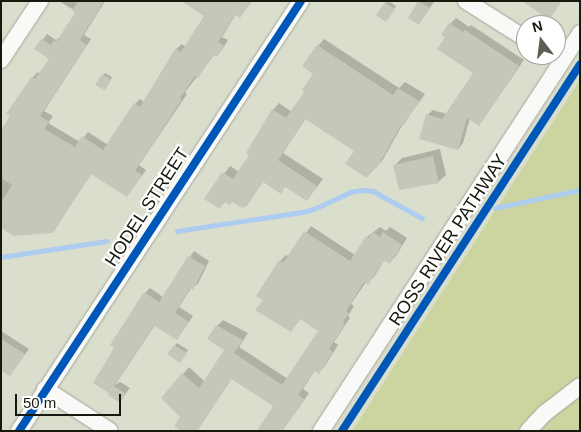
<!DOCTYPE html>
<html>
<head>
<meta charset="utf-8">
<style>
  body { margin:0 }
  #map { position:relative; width:581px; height:432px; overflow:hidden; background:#dadecd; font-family:Arial,sans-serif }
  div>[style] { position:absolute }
  .green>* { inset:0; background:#ccd5a0 }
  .shadow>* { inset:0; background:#0003 }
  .stream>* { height:4.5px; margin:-2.25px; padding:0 2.25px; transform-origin:2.25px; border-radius:2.25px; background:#adccef }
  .building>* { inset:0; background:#c4c7ba }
  .roads { filter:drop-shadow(0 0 1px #a5a89b) drop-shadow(0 0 1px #a5a89b) }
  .minor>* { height:16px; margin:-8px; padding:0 8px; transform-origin:8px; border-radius:8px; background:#f9faf8 }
  .cycleway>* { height:8px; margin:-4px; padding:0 4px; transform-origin:4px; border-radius:4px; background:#0057b8 }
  span { translate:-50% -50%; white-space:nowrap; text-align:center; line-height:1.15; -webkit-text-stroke:4.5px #fff; paint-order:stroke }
  .street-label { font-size:18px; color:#17190f }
  .frame { position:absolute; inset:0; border:2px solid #17190f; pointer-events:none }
  .north { position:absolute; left:516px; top:15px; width:50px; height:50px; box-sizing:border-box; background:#fff; border:1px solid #a2a39f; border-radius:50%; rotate:345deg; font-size:14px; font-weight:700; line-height:20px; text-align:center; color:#17190f }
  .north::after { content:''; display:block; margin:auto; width:18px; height:22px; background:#5b5e52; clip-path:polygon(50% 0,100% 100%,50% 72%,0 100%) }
  .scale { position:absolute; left:15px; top:394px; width:106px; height:22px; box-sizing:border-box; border:2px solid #17190f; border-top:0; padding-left:6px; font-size:15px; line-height:18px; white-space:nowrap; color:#17190f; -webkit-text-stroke:4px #fff; paint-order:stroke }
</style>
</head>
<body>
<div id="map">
  <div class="green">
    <i style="clip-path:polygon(580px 80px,580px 431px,352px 431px)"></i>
  </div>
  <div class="shadow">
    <i style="clip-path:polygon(59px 1px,105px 1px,84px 35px,91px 39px,44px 111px,53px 116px,48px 123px,80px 142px,88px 132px,108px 145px,135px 104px,140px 99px,144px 102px,176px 49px,182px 44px,186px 47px,206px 15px,188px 1px,252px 1px,240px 17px,236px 14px,222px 37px,228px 40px,222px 50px,217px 55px,215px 54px,185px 92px,187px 94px,139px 165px,146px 170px,127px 196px,92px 173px,52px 232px,1px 226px,1px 132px,33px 77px,38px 72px,40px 74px,50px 59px,36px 49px,47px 34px,56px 40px,61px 36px,77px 12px)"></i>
    <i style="clip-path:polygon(388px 1px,396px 6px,388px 18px,386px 3px)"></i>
    <i style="clip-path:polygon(420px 1px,434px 2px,419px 23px,410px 17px)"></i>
    <i style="clip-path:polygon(456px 18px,469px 27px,471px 25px,524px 60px,484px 118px,479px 124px,470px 118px,463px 143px,458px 149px,427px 115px,433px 110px,447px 114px,475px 73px,447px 37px,450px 24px)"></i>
    <i style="clip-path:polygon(324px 39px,399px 88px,405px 82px,425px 94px,403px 124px,382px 161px,367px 176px,356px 150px,306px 118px,283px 153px,323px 179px,307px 200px,286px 186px,280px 192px,264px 181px,246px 205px,232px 200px,226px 201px,220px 207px,206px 198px,230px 166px,239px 172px,251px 155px,273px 110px,279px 103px,292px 112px,306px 92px,315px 73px,318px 46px)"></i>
    <i style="clip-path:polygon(105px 73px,112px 77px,107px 87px,103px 75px)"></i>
    <i style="clip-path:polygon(440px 149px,446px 175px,438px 182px,394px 166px,402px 158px)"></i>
    <i style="clip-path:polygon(311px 226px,355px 255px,367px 237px,380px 227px,386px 231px,390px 227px,407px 238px,396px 256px,390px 262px,385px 259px,374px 277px,368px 283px,366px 282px,351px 304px,354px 306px,348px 316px,350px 318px,334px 342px,338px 345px,325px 366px,319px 372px,315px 370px,303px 389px,309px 393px,282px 431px,275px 406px,232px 378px,197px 431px,184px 431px,182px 416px,163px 398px,189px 367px,205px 382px,226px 350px,217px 326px,223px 320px,248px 333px,239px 347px,288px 379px,320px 331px,301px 318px,291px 330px,264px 299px,280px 261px,286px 255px,289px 257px)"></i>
    <i style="clip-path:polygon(194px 251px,209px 261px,198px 284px,191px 288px,179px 307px,193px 316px,177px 339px,155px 325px,115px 385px,120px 382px,130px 388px,120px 401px,114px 386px,109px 391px,145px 293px,150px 288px,163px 297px)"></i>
    <i style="clip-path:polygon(1px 331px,29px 349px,10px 375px,1px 369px)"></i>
    <i style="clip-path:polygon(177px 343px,188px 350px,182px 359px,169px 354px)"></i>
  </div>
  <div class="stream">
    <i style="left:495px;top:208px;width:87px;rotate:-12deg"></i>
    <i style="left:177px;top:231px;width:126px;rotate:-8.6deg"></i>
    <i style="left:302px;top:212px;width:12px;rotate:-14deg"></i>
    <i style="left:314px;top:209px;width:40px;rotate:-25deg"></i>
    <i style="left:350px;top:192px;width:12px;rotate:-9deg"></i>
    <i style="left:362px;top:190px;width:11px;rotate:5deg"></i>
    <i style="left:373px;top:191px;width:56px;rotate:28.9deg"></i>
    <i style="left:1px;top:257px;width:107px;rotate:-8.6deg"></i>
  </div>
  <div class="building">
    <i style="clip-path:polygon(78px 1px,104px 1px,80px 40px,87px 45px,40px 116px,49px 122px,44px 129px,75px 147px,82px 136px,103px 150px,134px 103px,140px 107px,175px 49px,181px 52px,204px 16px,181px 1px,251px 1px,240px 18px,235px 15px,218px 42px,224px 46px,217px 57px,214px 54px,198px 78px,195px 76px,180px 98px,182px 99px,135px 171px,142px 175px,127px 197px,91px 174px,53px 233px,14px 236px,1px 228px,1px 202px,12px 185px,1px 178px,1px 130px,10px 116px,6px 114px,32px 76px,35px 79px,49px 59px,34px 49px,41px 39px,51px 45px,54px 40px,56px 42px,75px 13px,72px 11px)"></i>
    <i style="clip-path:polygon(418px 1px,430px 8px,419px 25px,408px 18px)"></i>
    <i style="clip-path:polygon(522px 1px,562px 1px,549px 20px)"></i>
    <i style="clip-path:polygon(385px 2px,395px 9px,386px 22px,376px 15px)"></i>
    <i style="clip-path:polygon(449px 23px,463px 32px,465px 30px,519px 66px,479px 126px,467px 118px,458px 150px,419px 139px,426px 114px,442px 119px,473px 73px,437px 49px,445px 37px,441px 35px)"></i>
    <i style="clip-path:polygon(317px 45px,393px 95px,398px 88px,419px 101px,404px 125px,402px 124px,376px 169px,374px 168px,367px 178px,345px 164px,354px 151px,305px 119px,278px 160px,317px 186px,307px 201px,285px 187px,281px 194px,263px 182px,247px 206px,242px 208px,232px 202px,230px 205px,224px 202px,220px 209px,204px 199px,222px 172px,233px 179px,249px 155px,246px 153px,272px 109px,286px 118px,304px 92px,302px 90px,313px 74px,302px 66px)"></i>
    <i style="clip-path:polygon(102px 74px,111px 80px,105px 90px,95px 85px)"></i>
    <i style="clip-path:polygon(433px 156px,439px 183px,399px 190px,393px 165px)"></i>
    <i style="clip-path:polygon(304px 231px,350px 261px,366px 236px,369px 238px,373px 232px,380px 237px,383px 232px,402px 245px,390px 264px,384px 260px,368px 285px,364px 282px,346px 311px,349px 313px,343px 322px,345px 324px,329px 349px,333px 352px,319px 374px,314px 371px,298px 395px,304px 399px,282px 431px,257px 431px,273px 406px,231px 379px,197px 431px,181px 431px,174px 426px,180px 417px,161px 398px,182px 373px,199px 388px,224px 350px,207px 339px,216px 325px,243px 340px,234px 353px,282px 385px,318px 331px,300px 319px,291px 332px,255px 310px,263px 300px,256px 296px,279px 260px,283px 263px)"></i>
    <i style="clip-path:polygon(188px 256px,205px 266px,193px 290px,190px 288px,175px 313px,189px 322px,177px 340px,154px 326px,109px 393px,93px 383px,114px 348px,110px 345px,144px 292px,159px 302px)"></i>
    <i style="clip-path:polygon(1px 339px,25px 354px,10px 376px,1px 370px)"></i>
    <i style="clip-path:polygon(174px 345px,187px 353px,180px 363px,167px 354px)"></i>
    <i style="clip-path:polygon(114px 386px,126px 394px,120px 403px,108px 395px)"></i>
  </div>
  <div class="roads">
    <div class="minor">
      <i style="left:466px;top:1px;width:71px;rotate:32.3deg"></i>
      <i style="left:1px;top:60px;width:71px;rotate:-56.5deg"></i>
      <i style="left:45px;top:389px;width:77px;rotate:32.9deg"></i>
      <i style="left:19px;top:431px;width:514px;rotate:-56.74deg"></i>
      <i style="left:321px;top:431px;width:475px;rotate:-56.9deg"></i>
      <i style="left:528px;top:431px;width:25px;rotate:-47deg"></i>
      <i style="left:545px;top:413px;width:44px;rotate:-37.6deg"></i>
    </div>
  </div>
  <div class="cycleway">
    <i style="left:19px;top:431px;width:514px;rotate:-56.74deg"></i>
    <i style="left:342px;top:431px;width:437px;rotate:-57deg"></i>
  </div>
  <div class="street-label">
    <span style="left:147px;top:207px;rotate:-57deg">HODEL STREET</span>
    <span style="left:448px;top:240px;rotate:-57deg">ROSS RIVER PATHWAY</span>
  </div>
  <div class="frame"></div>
  <div class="north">N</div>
  <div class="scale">50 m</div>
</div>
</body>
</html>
